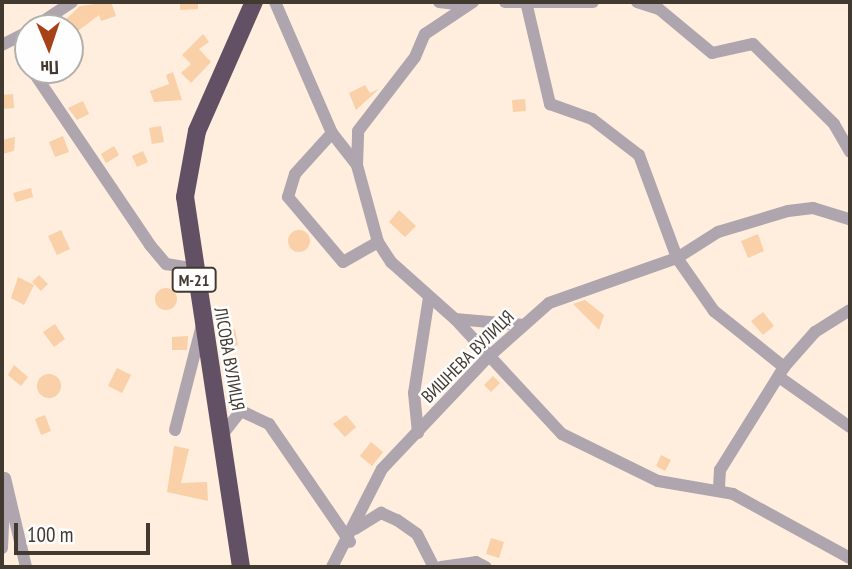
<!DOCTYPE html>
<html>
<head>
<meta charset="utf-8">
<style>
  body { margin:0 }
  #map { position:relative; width:852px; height:569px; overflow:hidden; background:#ffeddd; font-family:"PT Sans Narrow",sans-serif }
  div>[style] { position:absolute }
  .building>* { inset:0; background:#fad0a8 }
  .round { border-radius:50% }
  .minor>* { height:12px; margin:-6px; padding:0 6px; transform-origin:6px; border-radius:6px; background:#aea5ae }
  .highway>* { height:18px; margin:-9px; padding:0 9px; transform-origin:9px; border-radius:9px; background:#625164 }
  span { translate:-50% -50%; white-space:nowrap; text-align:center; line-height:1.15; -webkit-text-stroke:5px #fefefe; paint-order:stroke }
  .shield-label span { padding:2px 5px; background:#fefefe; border:2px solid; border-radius:5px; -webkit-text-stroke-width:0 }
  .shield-label { font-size:16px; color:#423a31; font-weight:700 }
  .street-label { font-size:18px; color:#423a31 }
  .frame { position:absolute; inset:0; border:4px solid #423a31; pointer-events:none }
  .north { position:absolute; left:14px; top:14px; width:70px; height:70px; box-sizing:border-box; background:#fefefe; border:2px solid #b3b0ac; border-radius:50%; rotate:178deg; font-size:19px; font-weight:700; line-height:28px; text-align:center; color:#423a31 }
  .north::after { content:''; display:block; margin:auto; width:24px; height:32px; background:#a74117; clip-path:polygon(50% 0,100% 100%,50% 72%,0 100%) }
  .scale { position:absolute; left:14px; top:523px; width:136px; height:32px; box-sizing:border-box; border:4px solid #423a31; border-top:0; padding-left:9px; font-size:21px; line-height:24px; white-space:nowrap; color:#423a31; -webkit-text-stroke:5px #fefefe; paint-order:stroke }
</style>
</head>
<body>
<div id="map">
  <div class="building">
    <i style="clip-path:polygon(111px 2px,116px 16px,101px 21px,99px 15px,70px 37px,63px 22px,80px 6px)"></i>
    <i style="clip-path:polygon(180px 2px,198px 2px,198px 9px,180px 10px)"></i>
    <i style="clip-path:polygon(203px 34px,209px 42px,199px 49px,211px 62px,191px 83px,181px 73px,191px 64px,182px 55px)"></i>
    <i style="clip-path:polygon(173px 72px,182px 100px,154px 102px,150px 91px,169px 84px,166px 75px)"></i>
    <i style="clip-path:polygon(365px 85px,370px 93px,379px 89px,356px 110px,349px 93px)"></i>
    <i style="clip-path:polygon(13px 94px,14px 108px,3px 109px,2px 95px)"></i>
    <i style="clip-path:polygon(525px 99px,526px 111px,513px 112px,512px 100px)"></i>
    <i style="clip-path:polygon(83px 101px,89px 114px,77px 120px,68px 108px)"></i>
    <i style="clip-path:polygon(161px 126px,164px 142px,152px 144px,149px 128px)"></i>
    <i style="clip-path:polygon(63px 136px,69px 152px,55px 157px,49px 142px)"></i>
    <i style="clip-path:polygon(15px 137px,14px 151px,2px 154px,2px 140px)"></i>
    <i style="clip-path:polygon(114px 146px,119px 155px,106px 163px,101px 154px)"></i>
    <i style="clip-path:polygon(143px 151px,148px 162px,137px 167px,132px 156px)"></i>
    <i style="clip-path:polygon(31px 188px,33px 197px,16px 202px,13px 193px)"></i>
    <i style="clip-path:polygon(399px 210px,416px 226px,405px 237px,389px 222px)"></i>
    <i style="clip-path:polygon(61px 230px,70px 249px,57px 255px,48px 236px)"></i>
    <i class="round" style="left:288px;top:230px;width:22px;height:22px"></i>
    <i style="clip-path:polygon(758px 234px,764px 251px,748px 258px,741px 241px)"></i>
    <i style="clip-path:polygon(39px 275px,48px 284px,41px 291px,32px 282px)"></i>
    <i style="clip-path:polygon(18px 277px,34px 285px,24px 305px,11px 298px)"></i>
    <i class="round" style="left:155px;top:288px;width:22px;height:22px"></i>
    <i style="clip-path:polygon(585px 300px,604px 315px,599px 330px,573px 304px)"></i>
    <i style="clip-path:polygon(763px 312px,774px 326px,763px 335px,751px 321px)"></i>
    <i style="clip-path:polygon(55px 324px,65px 339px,54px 347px,43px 332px)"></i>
    <i style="clip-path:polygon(235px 329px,238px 345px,224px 347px,221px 331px)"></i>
    <i style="clip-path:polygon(188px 336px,187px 350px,172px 350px,172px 337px)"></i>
    <i style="clip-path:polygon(14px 365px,28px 377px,21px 386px,8px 375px)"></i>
    <i style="clip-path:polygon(117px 368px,131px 375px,122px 393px,108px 386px)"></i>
    <i class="round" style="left:37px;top:374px;width:24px;height:24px"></i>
    <i style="clip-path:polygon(493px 376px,500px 383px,491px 392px,484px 385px)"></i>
    <i style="clip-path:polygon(45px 415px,51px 431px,41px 435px,35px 419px)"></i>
    <i style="clip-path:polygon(346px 415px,356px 427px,345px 437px,333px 424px)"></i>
    <i style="clip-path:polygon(371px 442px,383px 452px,372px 466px,360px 456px)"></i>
    <i style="clip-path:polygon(174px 446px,189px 449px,181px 483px,207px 482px,208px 501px,167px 492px)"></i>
    <i style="clip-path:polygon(661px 455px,671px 460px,665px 471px,656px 466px)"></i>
    <i style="clip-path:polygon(491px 538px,504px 542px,499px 558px,486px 554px)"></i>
  </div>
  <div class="minor">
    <i style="left:275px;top:2px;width:143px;rotate:66.5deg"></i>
    <i style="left:439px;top:2px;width:26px;rotate:7deg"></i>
    <i style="left:505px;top:2px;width:88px"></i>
    <i style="left:637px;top:2px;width:23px;rotate:18deg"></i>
    <i style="left:659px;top:9px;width:69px;rotate:39.7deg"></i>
    <i style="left:712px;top:53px;width:42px;rotate:-12.4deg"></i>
    <i style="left:753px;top:44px;width:114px;rotate:44.6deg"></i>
    <i style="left:834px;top:124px;width:32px;rotate:60deg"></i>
    <i style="left:527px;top:6px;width:101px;rotate:76.8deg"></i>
    <i style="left:550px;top:104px;width:45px;rotate:19.7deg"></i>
    <i style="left:592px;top:119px;width:59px;rotate:37.5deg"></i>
    <i style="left:639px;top:155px;width:110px;rotate:69.7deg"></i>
    <i style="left:677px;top:258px;width:65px;rotate:55.1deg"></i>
    <i style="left:714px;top:311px;width:90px;rotate:38.7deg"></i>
    <i style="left:33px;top:28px;width:47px;rotate:-33.7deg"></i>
    <i style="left:20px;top:37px;width:23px;rotate:70deg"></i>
    <i style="left:2px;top:45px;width:29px;rotate:-27deg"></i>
    <i style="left:32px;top:70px;width:211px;rotate:56deg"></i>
    <i style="left:150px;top:245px;width:25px;rotate:50deg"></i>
    <i style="left:166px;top:264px;width:26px;rotate:9deg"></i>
    <i style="left:357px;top:165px;width:41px;rotate:-128deg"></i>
    <i style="left:332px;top:133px;width:55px;rotate:132.1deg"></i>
    <i style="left:295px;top:174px;width:24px;rotate:107deg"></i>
    <i style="left:288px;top:197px;width:85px;rotate:49.8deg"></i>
    <i style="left:343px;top:262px;width:40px;rotate:-29.7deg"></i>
    <i style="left:378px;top:242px;width:80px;rotate:-105.3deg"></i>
    <i style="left:357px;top:165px;width:34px;rotate:-88deg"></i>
    <i style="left:358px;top:131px;width:93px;rotate:-52.4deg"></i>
    <i style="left:415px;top:57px;width:25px;rotate:-67deg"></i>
    <i style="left:425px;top:34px;width:58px;rotate:-33.7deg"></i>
    <i style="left:378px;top:242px;width:24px;rotate:57deg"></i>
    <i style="left:391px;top:262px;width:86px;rotate:41.7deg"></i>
    <i style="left:455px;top:319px;width:69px;rotate:5deg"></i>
    <i style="left:455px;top:319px;width:157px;rotate:47.1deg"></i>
    <i style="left:562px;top:434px;width:107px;rotate:26.1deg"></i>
    <i style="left:658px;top:481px;width:76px;rotate:9.8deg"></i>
    <i style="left:733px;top:494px;width:133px;rotate:28.7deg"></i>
    <i style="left:779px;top:377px;width:87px;rotate:35.2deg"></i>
    <i style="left:175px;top:430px;width:108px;rotate:-75.6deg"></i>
    <i style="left:418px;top:433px;width:40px;rotate:-95.7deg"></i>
    <i style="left:414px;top:393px;width:97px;rotate:-81.1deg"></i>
    <i style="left:222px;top:435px;width:31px;rotate:-52deg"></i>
    <i style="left:241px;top:411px;width:31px;rotate:25deg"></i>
    <i style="left:269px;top:424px;width:143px;rotate:55.5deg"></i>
    <i style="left:5px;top:478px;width:91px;rotate:76.7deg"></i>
    <i style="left:719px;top:488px;width:18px;rotate:-87deg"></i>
    <i style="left:720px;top:470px;width:121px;rotate:-58.1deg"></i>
    <i style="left:784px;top:367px;width:47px;rotate:-48.5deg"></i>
    <i style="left:815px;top:332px;width:41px;rotate:-32.2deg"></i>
    <i style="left:355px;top:529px;width:31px;rotate:-32deg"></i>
    <i style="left:381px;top:513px;width:17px;rotate:24deg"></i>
    <i style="left:397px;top:520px;width:24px;rotate:35deg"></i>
    <i style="left:417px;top:534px;width:37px;rotate:63deg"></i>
    <i style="left:2px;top:548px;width:46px;rotate:-87.5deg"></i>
    <i style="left:332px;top:567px;width:110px;rotate:-63deg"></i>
    <i style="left:382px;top:469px;width:151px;rotate:-46.6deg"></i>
    <i style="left:486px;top:359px;width:84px;rotate:-41.6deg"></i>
    <i style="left:549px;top:303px;width:136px;rotate:-19.4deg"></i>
    <i style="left:677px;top:258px;width:49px;rotate:-32.4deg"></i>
    <i style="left:718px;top:232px;width:73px;rotate:-16.7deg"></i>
    <i style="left:788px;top:211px;width:25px;rotate:-7deg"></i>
    <i style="left:813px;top:208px;width:39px;rotate:17deg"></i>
    <i style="left:441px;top:567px;width:35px;rotate:-8deg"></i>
    <i style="left:476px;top:562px;width:11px;rotate:27deg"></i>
  </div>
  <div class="highway">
    <i style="left:241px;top:567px;width:374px;rotate:-98.6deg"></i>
    <i style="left:185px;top:197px;width:67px;rotate:-79.7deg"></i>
    <i style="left:197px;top:131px;width:141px;rotate:-66.2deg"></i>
  </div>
  <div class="shield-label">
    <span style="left:194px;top:280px">М-21</span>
  </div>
  <div class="street-label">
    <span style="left:468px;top:357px;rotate:-45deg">ВИШНЕВА ВУЛИЦЯ</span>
    <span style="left:229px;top:359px;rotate:80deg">ЛІСОВА ВУЛИЦЯ</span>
  </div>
  <div class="frame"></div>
  <div class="north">Пн</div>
  <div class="scale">100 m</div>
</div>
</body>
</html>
